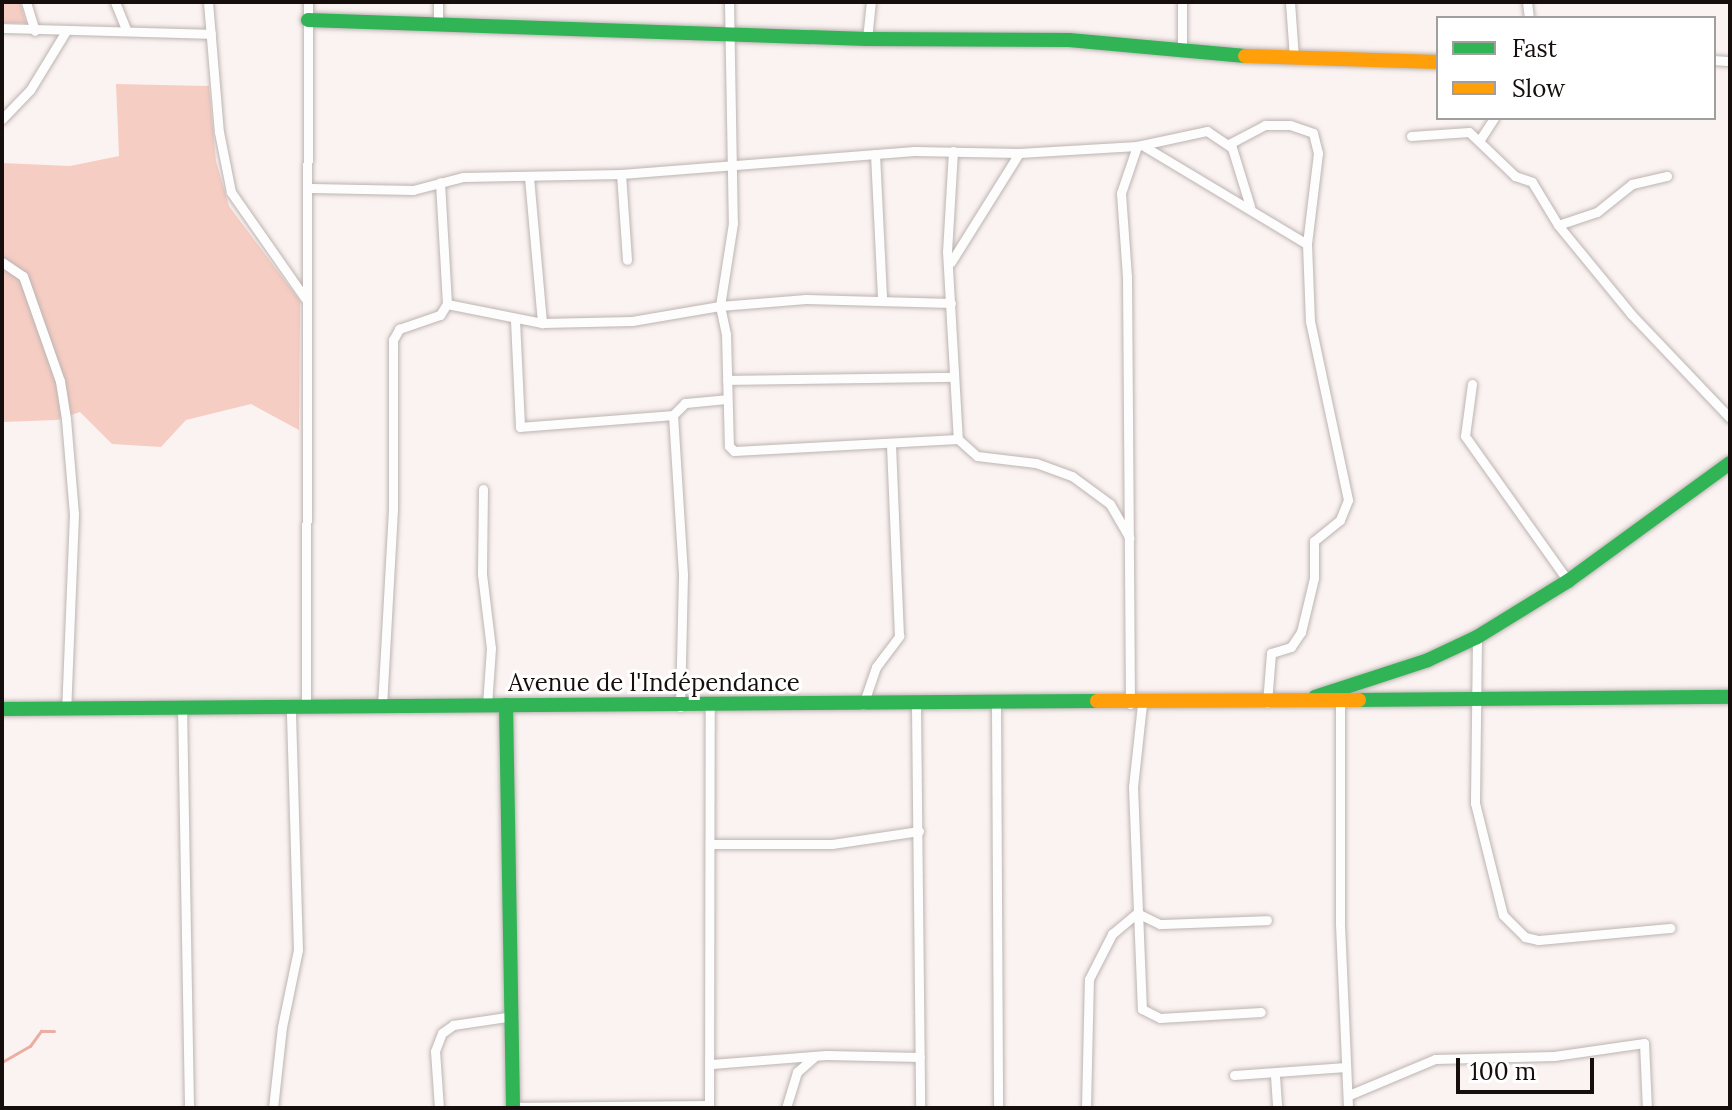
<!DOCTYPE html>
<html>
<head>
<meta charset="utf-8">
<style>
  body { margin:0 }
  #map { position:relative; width:1732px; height:1110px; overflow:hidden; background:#fbf3f1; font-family:Lora,serif }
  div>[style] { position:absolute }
  .green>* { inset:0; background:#f6cdc3 }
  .stream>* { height:3px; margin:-1.5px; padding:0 1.5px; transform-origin:1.5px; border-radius:1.5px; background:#eaafa0 }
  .roads { filter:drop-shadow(0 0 2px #bcb4b2) drop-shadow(0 0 2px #bcb4b2) }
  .street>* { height:9px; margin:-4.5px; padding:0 4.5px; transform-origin:4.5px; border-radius:4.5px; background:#fefdfd }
  .fast>* { height:14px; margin:-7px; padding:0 7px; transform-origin:7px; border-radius:7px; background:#30b455 }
  .slow>* { height:14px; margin:-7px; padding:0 7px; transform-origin:7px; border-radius:7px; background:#ff9f0a }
  span { translate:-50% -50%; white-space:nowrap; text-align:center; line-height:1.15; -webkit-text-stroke:6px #fff; paint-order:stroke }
  .street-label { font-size:24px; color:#150e0c }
  .frame { position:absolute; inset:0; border:4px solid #150e0c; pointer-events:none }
  .legend { position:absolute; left:1436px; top:16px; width:280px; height:104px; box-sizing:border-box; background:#fff; border:2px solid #a19f9e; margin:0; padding:10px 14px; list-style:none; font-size:24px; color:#150e0c }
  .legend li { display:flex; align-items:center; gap:16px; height:40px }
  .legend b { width:40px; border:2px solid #a19f9e }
  .scale { position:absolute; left:1456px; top:1058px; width:138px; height:36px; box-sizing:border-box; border:4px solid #150e0c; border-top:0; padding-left:10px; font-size:24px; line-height:28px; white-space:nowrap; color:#150e0c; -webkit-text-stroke:6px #fff; paint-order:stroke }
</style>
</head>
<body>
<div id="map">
  <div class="green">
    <i style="clip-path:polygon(2px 2px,20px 2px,26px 23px,2px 23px)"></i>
    <i style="clip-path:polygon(116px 84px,209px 86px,216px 161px,229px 206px,300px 301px,299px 430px,251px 404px,186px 420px,161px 447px,112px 444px,80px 412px,57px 420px,2px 422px,2px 163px,70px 166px,119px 156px)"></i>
  </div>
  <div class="stream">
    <i style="left:2px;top:1062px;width:32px;rotate:-30deg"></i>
    <i style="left:30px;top:1046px;width:19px;rotate:-54deg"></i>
    <i style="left:41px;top:1031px;width:13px"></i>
  </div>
  <div class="roads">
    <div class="street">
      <i style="left:26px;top:2px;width:30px;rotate:73deg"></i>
      <i style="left:115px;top:2px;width:29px;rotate:68deg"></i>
      <i style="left:208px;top:2px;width:130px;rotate:85.2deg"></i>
      <i style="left:219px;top:132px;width:61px;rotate:78.7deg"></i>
      <i style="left:231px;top:192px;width:129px;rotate:55.1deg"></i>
      <i style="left:729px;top:2px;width:221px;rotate:89deg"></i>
      <i style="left:733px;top:223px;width:84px;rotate:98.9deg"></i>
      <i style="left:720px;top:306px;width:86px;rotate:-4.7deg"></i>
      <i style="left:806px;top:299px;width:145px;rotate:1.6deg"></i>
      <i style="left:1182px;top:2px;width:45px;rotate:90deg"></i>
      <i style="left:1290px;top:2px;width:56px;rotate:85.9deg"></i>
      <i style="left:1527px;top:2px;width:16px;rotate:83deg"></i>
      <i style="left:438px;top:24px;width:22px;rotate:-90deg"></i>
      <i style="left:2px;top:28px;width:209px;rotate:1.6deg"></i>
      <i style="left:867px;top:39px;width:37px;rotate:-84deg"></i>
      <i style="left:1714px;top:60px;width:16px;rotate:4deg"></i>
      <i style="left:2px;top:119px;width:40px;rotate:-46deg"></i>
      <i style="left:30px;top:90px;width:69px;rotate:-58.6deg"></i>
      <i style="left:1411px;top:136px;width:58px;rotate:-3.9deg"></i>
      <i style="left:1469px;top:132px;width:64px;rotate:43.7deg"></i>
      <i style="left:1515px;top:176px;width:18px;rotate:19deg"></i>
      <i style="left:1532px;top:182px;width:50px;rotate:58.8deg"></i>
      <i style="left:1558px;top:225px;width:115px;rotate:50.6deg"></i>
      <i style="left:1631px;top:314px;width:144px;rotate:46.4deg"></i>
      <i style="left:1481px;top:138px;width:24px;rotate:-57deg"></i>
      <i style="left:1229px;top:144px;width:41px;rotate:-27.8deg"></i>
      <i style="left:1265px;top:125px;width:25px"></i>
      <i style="left:1290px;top:125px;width:24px;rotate:19deg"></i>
      <i style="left:1313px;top:133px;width:21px;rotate:76deg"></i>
      <i style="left:1318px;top:153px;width:92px;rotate:96.9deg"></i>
      <i style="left:1142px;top:145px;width:192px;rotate:31deg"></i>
      <i style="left:1307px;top:244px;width:77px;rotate:87.8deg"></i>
      <i style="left:1310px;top:321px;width:183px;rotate:78deg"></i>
      <i style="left:1348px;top:500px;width:22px;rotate:112deg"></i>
      <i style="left:1340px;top:520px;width:33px;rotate:141deg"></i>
      <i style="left:1314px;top:541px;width:37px;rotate:90deg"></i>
      <i style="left:1314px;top:578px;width:56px;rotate:103.5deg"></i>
      <i style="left:1301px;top:632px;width:18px;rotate:124deg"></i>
      <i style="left:1291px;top:647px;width:21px;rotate:163deg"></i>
      <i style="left:1271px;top:653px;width:50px;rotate:94.6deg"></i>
      <i style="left:953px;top:151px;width:100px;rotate:93.4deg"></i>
      <i style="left:947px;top:251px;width:188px;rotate:86.7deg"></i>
      <i style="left:958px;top:439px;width:25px;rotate:42deg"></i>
      <i style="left:977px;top:456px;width:59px;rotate:6.8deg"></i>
      <i style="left:1036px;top:463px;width:38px;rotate:20deg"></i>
      <i style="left:1072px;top:476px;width:47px;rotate:36.4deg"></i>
      <i style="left:1110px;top:504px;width:39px;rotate:60deg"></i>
      <i style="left:875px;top:154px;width:144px;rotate:87.2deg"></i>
      <i style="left:621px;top:174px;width:86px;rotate:86deg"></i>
      <i style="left:529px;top:177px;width:147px;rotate:84.9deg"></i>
      <i style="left:311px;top:188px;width:102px;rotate:1.1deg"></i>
      <i style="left:413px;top:190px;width:52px;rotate:-14.6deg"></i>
      <i style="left:463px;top:177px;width:158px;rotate:-1.1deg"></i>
      <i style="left:621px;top:174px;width:294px;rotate:-4.5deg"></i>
      <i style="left:914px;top:151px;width:105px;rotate:1.1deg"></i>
      <i style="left:1558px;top:225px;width:41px;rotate:-18.4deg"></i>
      <i style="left:1597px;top:212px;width:45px;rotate:-38.7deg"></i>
      <i style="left:1632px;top:184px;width:36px;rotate:-13deg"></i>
      <i style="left:2px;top:262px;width:25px;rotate:34deg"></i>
      <i style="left:23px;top:276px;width:111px;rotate:70.6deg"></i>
      <i style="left:60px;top:381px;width:38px;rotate:81deg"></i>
      <i style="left:66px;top:419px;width:95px;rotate:85.2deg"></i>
      <i style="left:74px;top:514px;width:195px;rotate:92.3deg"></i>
      <i style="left:951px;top:262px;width:128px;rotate:-58deg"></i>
      <i style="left:1019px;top:153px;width:118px;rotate:-3.4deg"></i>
      <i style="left:1137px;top:146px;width:72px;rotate:-12.1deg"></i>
      <i style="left:1207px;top:131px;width:30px;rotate:34deg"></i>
      <i style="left:1232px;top:148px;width:61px;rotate:72.8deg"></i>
      <i style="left:447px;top:304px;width:97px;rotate:11.3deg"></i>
      <i style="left:542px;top:323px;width:90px;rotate:-1.3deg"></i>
      <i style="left:632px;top:321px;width:89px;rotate:-9.7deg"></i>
      <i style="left:720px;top:306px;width:29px;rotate:78deg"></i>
      <i style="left:726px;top:334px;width:112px;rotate:88.5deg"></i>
      <i style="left:729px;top:446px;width:7px;rotate:45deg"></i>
      <i style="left:734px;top:451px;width:224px;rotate:-3.1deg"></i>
      <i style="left:515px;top:320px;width:107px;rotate:87.3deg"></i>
      <i style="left:520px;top:427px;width:153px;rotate:-4.5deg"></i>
      <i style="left:727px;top:380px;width:227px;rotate:-0.8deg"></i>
      <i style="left:1472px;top:384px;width:52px;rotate:97.7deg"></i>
      <i style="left:1465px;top:436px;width:178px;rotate:54.6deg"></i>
      <i style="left:483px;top:489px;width:85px;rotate:90.7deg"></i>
      <i style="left:482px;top:574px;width:75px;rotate:83.1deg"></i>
      <i style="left:491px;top:648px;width:57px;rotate:94deg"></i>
      <i style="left:1477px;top:637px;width:166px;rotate:90.7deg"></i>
      <i style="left:1475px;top:803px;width:115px;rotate:76deg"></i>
      <i style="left:1503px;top:915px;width:31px;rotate:45deg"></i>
      <i style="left:1525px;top:937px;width:13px;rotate:13deg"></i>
      <i style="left:1538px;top:940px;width:133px;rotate:-5.2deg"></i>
      <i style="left:1340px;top:701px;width:223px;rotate:90deg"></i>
      <i style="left:1340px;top:924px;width:184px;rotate:87.5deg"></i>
      <i style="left:1130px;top:704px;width:427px;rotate:-90.4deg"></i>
      <i style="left:1127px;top:277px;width:84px;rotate:-94.1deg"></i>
      <i style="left:1121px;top:193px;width:50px;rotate:-71.2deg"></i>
      <i style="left:1142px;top:704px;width:83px;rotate:96.2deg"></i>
      <i style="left:1133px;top:787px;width:222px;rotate:87.7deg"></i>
      <i style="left:1142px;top:1009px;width:20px;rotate:27deg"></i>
      <i style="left:1160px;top:1018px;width:101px;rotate:-3.4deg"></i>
      <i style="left:863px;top:705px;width:40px;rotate:-71.1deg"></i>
      <i style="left:876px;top:667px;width:39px;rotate:-53deg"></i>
      <i style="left:899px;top:636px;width:190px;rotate:-92.4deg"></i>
      <i style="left:996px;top:705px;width:403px;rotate:89.7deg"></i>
      <i style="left:182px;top:706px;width:402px;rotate:89deg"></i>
      <i style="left:382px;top:706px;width:197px;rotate:-86.8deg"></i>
      <i style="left:393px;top:509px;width:169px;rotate:-90deg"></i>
      <i style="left:393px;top:340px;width:13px;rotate:-61deg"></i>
      <i style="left:399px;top:329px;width:43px;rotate:-18.9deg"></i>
      <i style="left:440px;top:315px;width:13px;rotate:-58deg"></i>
      <i style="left:447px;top:304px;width:122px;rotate:-93.3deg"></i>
      <i style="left:916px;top:706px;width:402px;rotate:89.4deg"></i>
      <i style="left:680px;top:707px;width:133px;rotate:-88.7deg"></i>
      <i style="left:683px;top:574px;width:159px;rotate:-93.6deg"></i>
      <i style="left:673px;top:415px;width:17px;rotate:-45deg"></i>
      <i style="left:685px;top:403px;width:42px;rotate:-5.4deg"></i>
      <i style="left:306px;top:708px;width:706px;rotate:-89.84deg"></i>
      <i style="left:712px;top:844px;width:120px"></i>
      <i style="left:832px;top:844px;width:88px;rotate:-8.5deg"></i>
      <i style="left:712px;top:1064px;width:114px;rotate:-4.5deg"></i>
      <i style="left:826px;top:1055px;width:94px;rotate:1.2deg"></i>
      <i style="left:1234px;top:1075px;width:112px;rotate:-4.1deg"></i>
      <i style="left:1275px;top:1076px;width:32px;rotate:86deg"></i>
      <i style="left:1349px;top:1095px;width:93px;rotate:-22.7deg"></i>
      <i style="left:1435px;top:1059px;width:119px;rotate:-1.4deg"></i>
      <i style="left:1554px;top:1056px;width:91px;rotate:-8.2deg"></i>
      <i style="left:1644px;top:1043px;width:65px;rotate:87.4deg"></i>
      <i style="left:513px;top:1107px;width:196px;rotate:-0.6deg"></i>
      <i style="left:273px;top:1108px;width:81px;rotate:-83.7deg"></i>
      <i style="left:282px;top:1027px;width:79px;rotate:-78.3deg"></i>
      <i style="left:298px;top:950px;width:242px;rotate:-91.7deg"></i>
      <i style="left:439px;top:1108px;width:57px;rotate:-94deg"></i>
      <i style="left:435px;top:1051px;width:19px;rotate:-69deg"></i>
      <i style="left:442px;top:1033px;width:14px;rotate:-36deg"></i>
      <i style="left:453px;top:1025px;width:61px;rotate:-8.5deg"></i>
      <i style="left:709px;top:1108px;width:402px;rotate:-89.9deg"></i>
      <i style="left:786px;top:1108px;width:38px;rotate:-73deg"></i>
      <i style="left:797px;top:1072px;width:23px;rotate:-41deg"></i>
      <i style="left:1086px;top:1108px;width:129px;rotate:-88.7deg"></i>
      <i style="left:1089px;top:979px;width:51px;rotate:-62.9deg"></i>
      <i style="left:1112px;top:934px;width:33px;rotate:-40deg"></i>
      <i style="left:1137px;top:913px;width:25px;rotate:26deg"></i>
      <i style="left:1160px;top:924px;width:107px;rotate:-2.1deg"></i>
    </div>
    <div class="fast">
      <i style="left:308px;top:20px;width:559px;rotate:1.95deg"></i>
      <i style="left:867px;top:39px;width:202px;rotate:0.3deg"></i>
      <i style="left:1069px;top:40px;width:177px;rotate:5.2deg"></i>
      <i style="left:1315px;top:697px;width:119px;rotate:-18.1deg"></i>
      <i style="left:1428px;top:660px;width:54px;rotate:-25.1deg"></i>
      <i style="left:1477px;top:637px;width:107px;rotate:-31.6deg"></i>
      <i style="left:1568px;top:581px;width:200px;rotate:-36.1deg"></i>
      <i style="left:1359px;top:700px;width:371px;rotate:-0.5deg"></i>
      <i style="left:506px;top:705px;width:403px;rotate:89deg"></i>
      <i style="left:2px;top:709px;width:1095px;rotate:-0.42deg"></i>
    </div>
    <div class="slow">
      <i style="left:1245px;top:56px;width:193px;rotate:1.8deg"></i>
      <i style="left:1097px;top:701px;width:262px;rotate:-0.2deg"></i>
    </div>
  </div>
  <div class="street-label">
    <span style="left:654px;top:683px">Avenue de l'Indépendance</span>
  </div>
  <div class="frame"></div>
  <ul class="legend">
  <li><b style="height:10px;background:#30b455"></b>Fast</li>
  <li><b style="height:10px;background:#ff9f0a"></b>Slow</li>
  </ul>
  <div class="scale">100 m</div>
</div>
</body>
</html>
